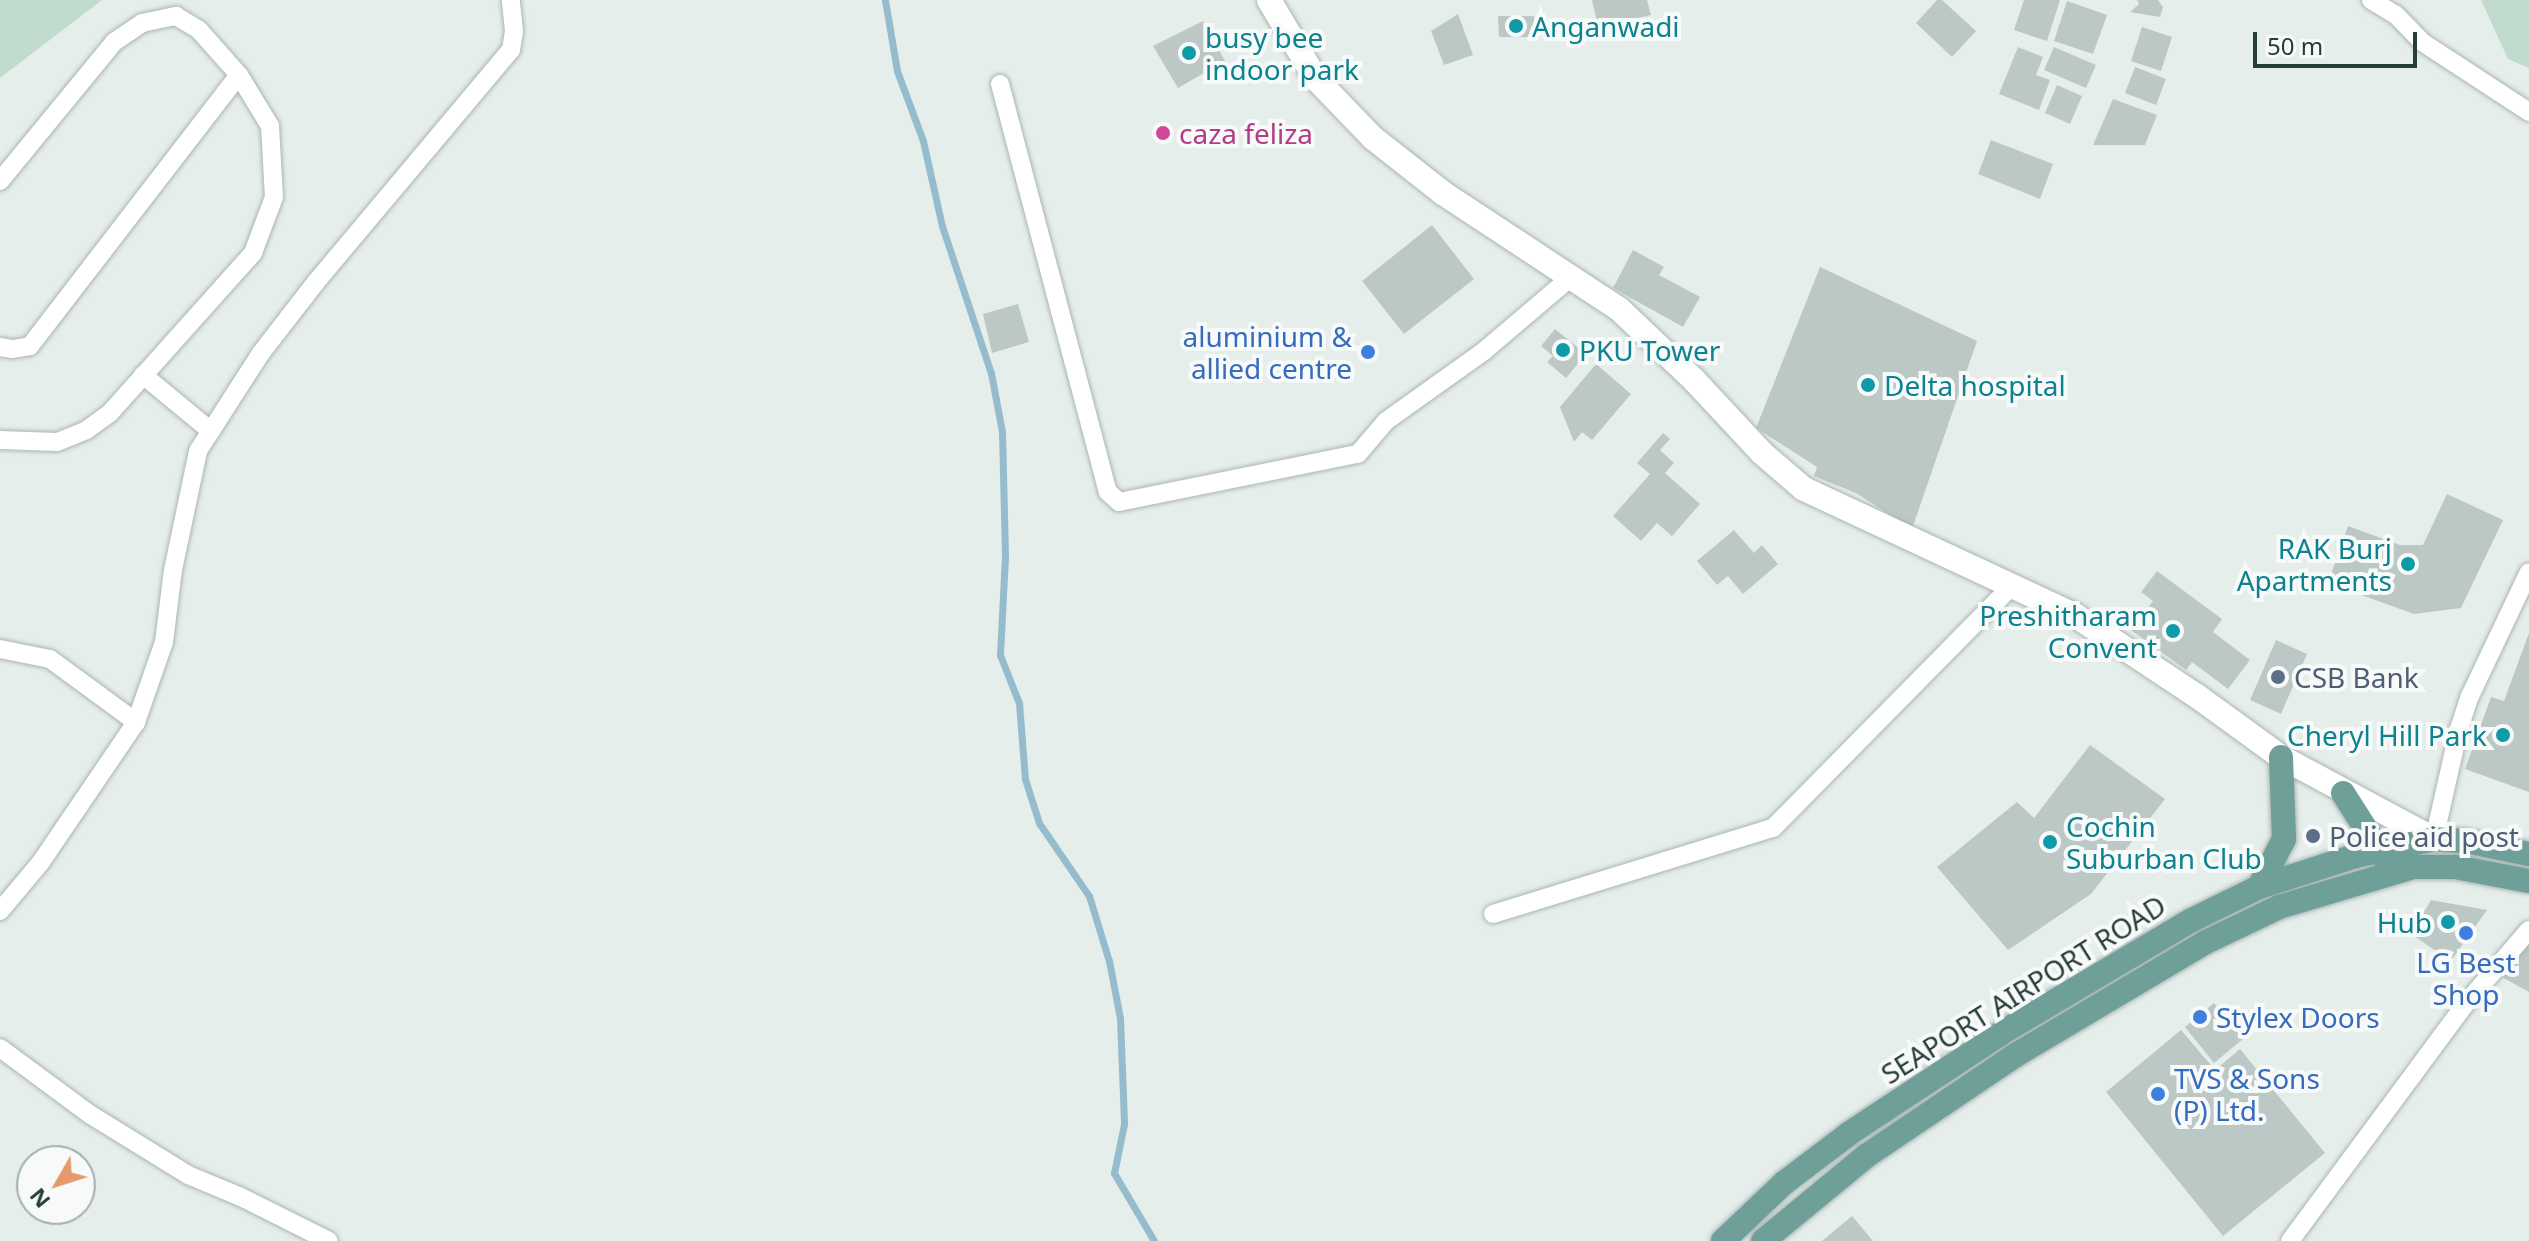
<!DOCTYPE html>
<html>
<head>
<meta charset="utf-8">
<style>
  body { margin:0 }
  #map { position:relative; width:2529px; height:1241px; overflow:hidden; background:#e6eeeb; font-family:"Noto Sans",sans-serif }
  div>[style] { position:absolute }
  .green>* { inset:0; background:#c1dccc }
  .stream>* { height:7px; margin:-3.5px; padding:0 3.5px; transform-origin:3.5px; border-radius:3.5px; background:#94bccd }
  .building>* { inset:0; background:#bcc8c5 }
  .roads { filter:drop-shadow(0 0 2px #a9b6b3) drop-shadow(0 0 2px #a9b6b3) }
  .minor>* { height:18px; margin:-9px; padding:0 9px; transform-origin:9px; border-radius:9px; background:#fff }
  .secondary>* { height:24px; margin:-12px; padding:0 12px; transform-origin:12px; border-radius:12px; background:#fff }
  .primary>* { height:24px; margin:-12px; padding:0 12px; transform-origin:12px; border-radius:12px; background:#6f9f99 }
  .dots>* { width:22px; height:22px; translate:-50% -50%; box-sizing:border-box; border:4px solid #f7faf9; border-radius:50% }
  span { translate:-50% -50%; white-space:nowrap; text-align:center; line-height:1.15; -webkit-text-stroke:8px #f7faf9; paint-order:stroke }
  .culture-label { font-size:28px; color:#0d838f }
  .left { translate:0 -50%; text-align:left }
  .right { translate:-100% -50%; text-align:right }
  .hotel-label { font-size:28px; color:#b23c85 }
  .shop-label { font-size:28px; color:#366cbe }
  .service-label { font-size:28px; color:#4e5e75 }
  .street-label { font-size:28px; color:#263e3b }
  .north { position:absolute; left:16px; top:1145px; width:80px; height:80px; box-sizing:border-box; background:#f7faf9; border:2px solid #a3afad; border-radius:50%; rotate:231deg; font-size:22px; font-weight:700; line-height:32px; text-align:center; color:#263e3b }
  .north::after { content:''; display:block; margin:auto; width:28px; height:36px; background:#e59a6c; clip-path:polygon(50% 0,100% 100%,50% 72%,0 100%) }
  .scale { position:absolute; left:2253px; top:32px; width:164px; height:36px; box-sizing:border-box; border:4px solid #263e3b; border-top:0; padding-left:10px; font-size:24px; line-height:28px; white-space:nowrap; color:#263e3b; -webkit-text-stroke:6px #f7faf9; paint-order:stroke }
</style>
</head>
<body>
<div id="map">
  <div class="green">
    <i style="clip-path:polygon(0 0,102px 0,0 78px)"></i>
    <i style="clip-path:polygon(2481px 0,2529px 0,2529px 68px,2508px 59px)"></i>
  </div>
  <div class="stream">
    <i style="left:885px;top:0;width:72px;rotate:80.4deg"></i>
    <i style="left:897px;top:71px;width:75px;rotate:69.6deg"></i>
    <i style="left:923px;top:141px;width:87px;rotate:77.4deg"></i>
    <i style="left:942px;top:226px;width:155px;rotate:71.6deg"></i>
    <i style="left:991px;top:373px;width:60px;rotate:79.4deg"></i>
    <i style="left:1002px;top:432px;width:124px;rotate:88.6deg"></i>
    <i style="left:1005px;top:556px;width:99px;rotate:92.9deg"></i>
    <i style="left:1000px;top:655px;width:52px;rotate:68.4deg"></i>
    <i style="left:1019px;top:703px;width:76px;rotate:85.5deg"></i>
    <i style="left:1025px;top:779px;width:46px;rotate:72.3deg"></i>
    <i style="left:1039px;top:823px;width:88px;rotate:55.6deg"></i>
    <i style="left:1089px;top:896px;width:68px;rotate:72.9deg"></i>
    <i style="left:1109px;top:961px;width:58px;rotate:79.1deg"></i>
    <i style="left:1120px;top:1018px;width:106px;rotate:87.8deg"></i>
    <i style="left:1124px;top:1124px;width:50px;rotate:101.5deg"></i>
    <i style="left:1114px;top:1173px;width:79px;rotate:59.5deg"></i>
  </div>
  <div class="building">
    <i style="clip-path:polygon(1592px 0,1647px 0,1651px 15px,1598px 27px)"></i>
    <i style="clip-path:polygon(1937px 0,1942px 0,1976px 31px,1952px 57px,1916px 23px)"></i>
    <i style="clip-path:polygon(2024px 0,2060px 0,2047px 41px,2014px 30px)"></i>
    <i style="clip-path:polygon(2137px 0,2158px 0,2163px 7px,2160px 17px,2130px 12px,2139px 4px)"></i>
    <i style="clip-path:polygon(2067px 1px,2107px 15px,2093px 54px,2054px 41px)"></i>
    <i style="clip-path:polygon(1458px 14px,1473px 55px,1444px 65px,1431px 31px)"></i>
    <i style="clip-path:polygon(1498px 16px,1534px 16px,1534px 37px,1499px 37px)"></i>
    <i style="clip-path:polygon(1203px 21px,1225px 61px,1178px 88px,1153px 46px)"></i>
    <i style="clip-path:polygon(2142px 27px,2172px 37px,2161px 71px,2131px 61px)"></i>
    <i style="clip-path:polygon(2018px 47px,2043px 57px,2036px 75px,2050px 80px,2039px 110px,1999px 94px)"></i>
    <i style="clip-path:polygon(2054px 47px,2096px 65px,2086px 88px,2044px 70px)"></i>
    <i style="clip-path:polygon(2135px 67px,2166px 79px,2156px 105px,2125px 93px)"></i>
    <i style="clip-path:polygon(2057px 85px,2082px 96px,2070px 124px,2045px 113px)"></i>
    <i style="clip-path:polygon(2113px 99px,2157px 115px,2145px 145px,2093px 145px)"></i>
    <i style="clip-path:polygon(1991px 140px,2053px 164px,2040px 199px,1978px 174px)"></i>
    <i style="clip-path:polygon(1432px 225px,1474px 279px,1404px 334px,1362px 281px)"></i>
    <i style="clip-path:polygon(1633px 250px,1664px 267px,1659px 275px,1700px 297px,1683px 327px,1613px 288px)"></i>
    <i style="clip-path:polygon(1820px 267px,1977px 341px,1912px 529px,1856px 493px,1814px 476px,1817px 467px,1756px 428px)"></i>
    <i style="clip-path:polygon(1018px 304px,1029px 342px,992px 353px,983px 314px)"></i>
    <i style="clip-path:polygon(1555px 329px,1586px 354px,1566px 378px,1547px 362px,1553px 356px,1541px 346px)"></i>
    <i style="clip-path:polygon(1596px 364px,1631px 394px,1592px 440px,1582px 432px,1574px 442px,1560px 407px)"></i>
    <i style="clip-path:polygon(1663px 433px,1670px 439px,1660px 450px,1674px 463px,1665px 473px,1700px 504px,1672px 536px,1657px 523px,1641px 541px,1613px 516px,1650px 474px,1637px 463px)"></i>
    <i style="clip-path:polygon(2447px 494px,2503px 520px,2461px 608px,2414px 614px,2328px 583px,2348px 526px,2400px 545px,2423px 545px)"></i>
    <i style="clip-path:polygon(1734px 530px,1754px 553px,1762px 545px,1778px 564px,1743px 594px,1728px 576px,1717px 585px,1697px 561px)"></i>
    <i style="clip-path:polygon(2157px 571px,2222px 619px,2213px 632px,2250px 660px,2228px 689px,2192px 662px,2186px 670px,2131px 630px,2153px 601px,2141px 592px)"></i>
    <i style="clip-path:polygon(2529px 633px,2529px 792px,2465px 769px,2491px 697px,2504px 701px)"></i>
    <i style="clip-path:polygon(2276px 640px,2307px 654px,2281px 714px,2250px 700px)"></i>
    <i style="clip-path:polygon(2090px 745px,2165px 799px,2091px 894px,2008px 950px,1937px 867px,2017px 802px,2034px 818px)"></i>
    <i style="clip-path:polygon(2431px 900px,2487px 910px,2451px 961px,2411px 934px)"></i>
    <i style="clip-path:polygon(2529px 938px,2529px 992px,2500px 976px,2509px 961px,2514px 964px)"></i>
    <i style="clip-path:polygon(2214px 1003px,2243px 1039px,2214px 1063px,2185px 1027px)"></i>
    <i style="clip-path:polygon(2181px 1030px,2215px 1070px,2240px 1049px,2325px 1153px,2223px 1236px,2106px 1092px)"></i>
    <i style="clip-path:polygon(1852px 1216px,1873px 1241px,1822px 1241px)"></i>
  </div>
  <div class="roads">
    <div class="minor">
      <i style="left:2371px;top:0;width:29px;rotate:31deg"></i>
      <i style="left:2396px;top:15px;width:37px;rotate:46deg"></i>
      <i style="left:2422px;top:42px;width:128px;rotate:33.2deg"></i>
      <i style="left:1000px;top:84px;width:422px;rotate:75.2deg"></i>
      <i style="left:1108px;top:492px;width:15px;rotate:42deg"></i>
      <i style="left:1119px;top:502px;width:244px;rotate:-11.4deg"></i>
      <i style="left:1358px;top:454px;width:43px;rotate:-49.7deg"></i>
      <i style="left:1386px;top:421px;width:120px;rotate:-35.5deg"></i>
      <i style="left:1484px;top:351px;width:114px;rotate:-40.4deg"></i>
      <i style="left:0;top:181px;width:180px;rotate:-50.6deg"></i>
      <i style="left:114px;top:42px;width:34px;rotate:-34deg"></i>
      <i style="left:142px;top:23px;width:35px;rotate:-12deg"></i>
      <i style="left:176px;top:16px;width:27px;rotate:31deg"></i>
      <i style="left:199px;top:30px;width:60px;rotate:48.4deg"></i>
      <i style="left:239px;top:75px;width:60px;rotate:58.7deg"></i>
      <i style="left:270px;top:126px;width:71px;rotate:86.8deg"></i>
      <i style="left:274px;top:197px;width:60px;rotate:110.6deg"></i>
      <i style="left:253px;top:253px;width:215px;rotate:131.8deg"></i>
      <i style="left:110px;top:413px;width:29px;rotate:144deg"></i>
      <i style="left:87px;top:430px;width:32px;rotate:158deg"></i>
      <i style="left:57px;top:442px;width:57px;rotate:-178deg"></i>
      <i style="left:0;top:347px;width:13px;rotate:9deg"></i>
      <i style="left:13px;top:349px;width:17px;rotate:-10deg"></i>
      <i style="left:30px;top:346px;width:342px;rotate:-52.4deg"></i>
      <i style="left:143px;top:375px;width:88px;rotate:39.5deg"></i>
      <i style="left:0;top:649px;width:51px;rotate:11.3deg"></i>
      <i style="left:50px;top:659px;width:107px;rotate:36.2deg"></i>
      <i style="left:2434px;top:839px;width:113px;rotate:-77.2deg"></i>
      <i style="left:2459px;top:729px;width:35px;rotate:-72deg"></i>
      <i style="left:2470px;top:696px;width:137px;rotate:-64.6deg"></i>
      <i style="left:0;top:911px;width:64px;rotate:-50.1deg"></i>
      <i style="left:41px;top:862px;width:169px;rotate:-55.8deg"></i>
      <i style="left:136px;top:722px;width:85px;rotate:-70.7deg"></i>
      <i style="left:164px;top:642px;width:73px;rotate:-82.9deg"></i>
      <i style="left:173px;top:570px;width:122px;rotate:-78.1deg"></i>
      <i style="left:198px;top:451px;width:117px;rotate:-57.3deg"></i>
      <i style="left:261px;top:353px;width:90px;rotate:-52.2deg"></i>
      <i style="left:316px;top:282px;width:303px;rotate:-50deg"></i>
      <i style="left:511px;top:50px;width:19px;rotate:-81deg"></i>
      <i style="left:514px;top:31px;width:31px;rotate:-96deg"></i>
      <i style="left:1493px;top:914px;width:293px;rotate:-17.1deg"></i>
      <i style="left:1773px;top:828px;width:342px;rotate:-45.4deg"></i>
      <i style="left:0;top:1048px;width:113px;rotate:36.4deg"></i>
      <i style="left:91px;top:1115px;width:114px;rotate:31.7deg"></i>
      <i style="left:188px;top:1175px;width:57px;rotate:22.5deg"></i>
      <i style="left:241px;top:1197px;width:98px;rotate:26.6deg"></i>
      <i style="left:2290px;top:1241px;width:297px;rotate:-53.5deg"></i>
      <i style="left:2467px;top:1002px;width:95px;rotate:-49.3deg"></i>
    </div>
    <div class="secondary">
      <i style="left:1269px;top:0;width:92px;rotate:59.3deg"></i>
      <i style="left:1316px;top:79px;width:82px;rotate:46deg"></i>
      <i style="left:1373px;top:138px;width:89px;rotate:38.2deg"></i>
      <i style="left:1443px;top:193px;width:211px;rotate:33.4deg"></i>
      <i style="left:1619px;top:309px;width:103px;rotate:43.4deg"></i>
      <i style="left:1694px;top:380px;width:100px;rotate:47deg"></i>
      <i style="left:1762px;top:453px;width:55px;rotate:40.6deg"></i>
      <i style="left:1804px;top:489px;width:300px;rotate:25deg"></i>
      <i style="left:2076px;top:616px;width:145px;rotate:33.5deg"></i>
      <i style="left:2197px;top:696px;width:104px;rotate:36deg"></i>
      <i style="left:2281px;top:757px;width:174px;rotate:28.2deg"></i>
    </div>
    <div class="primary">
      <i style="left:2343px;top:793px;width:82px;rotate:57.5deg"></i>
      <i style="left:2259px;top:887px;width:54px;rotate:-62.5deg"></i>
      <i style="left:2284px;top:839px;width:82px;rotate:-92.1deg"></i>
      <i style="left:1723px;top:1241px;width:84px;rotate:-43.6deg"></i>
      <i style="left:1784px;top:1183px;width:83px;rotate:-37.1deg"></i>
      <i style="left:1850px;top:1133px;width:183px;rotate:-33.4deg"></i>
      <i style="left:2003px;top:1032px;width:217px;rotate:-30.7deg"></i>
      <i style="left:2190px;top:921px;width:77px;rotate:-26.2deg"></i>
      <i style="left:2259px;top:887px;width:101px;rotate:-17.9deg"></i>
      <i style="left:2355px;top:856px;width:81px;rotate:-12.1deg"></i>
      <i style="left:2434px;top:839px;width:32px;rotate:4deg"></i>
      <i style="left:2466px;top:841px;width:64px;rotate:11.7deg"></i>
      <i style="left:1763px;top:1241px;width:134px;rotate:-39.5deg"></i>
      <i style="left:1866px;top:1156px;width:179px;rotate:-34deg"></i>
      <i style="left:2014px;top:1056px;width:221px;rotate:-30.7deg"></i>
      <i style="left:2204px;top:943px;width:83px;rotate:-25.6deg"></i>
      <i style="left:2279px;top:907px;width:140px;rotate:-16.6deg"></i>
      <i style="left:2413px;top:867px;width:42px"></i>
      <i style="left:2455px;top:867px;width:75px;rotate:10.7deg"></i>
    </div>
  </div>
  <div class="dots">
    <i style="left:1516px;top:26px;background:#0f9aa8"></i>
    <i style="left:1189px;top:53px;background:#0f9aa8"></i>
    <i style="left:1163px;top:133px;background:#d1479c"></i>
    <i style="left:1563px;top:350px;background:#0f9aa8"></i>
    <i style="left:1368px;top:352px;background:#3f7fe0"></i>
    <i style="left:1868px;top:385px;background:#0f9aa8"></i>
    <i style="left:2408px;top:564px;background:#0f9aa8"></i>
    <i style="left:2173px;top:631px;background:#0f9aa8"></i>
    <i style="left:2278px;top:677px;background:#5c6f8a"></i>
    <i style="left:2503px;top:735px;background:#0f9aa8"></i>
    <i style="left:2313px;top:836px;background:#5c6f8a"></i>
    <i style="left:2050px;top:842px;background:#0f9aa8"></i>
    <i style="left:2448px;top:922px;background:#0f9aa8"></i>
    <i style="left:2466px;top:933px;background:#3f7fe0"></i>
    <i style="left:2200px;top:1017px;background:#3f7fe0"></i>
    <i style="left:2158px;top:1094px;background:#3f7fe0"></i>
  </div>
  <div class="culture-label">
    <span class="left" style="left:1532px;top:26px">Anganwadi</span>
    <span class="left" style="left:1205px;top:53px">busy bee<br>indoor park</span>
    <span class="left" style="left:1579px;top:350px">PKU Tower</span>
    <span class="left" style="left:1884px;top:385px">Delta hospital</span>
    <span class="right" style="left:2392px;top:564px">RAK Burj<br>Apartments</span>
    <span class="right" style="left:2157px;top:631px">Preshitharam<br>Convent</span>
    <span class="right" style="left:2487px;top:735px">Cheryl Hill Park</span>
    <span class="left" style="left:2066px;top:842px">Cochin<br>Suburban Club</span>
    <span class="right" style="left:2432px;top:922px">Hub</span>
  </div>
  <div class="hotel-label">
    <span class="left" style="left:1179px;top:133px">caza feliza</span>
  </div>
  <div class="shop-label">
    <span class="right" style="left:1352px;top:352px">aluminium &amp;<br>allied centre</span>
    <span style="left:2466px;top:978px">LG Best<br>Shop</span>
    <span class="left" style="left:2216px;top:1017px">Stylex Doors</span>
    <span class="left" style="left:2174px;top:1094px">TVS &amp; Sons<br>(P) Ltd.</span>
  </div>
  <div class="service-label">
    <span class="left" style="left:2294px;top:677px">CSB Bank</span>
    <span class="left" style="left:2329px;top:836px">Police aid post</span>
  </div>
  <div class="street-label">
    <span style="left:2023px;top:989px;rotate:-32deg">SEAPORT AIRPORT ROAD</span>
  </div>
  <div class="north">N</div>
  <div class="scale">50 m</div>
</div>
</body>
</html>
